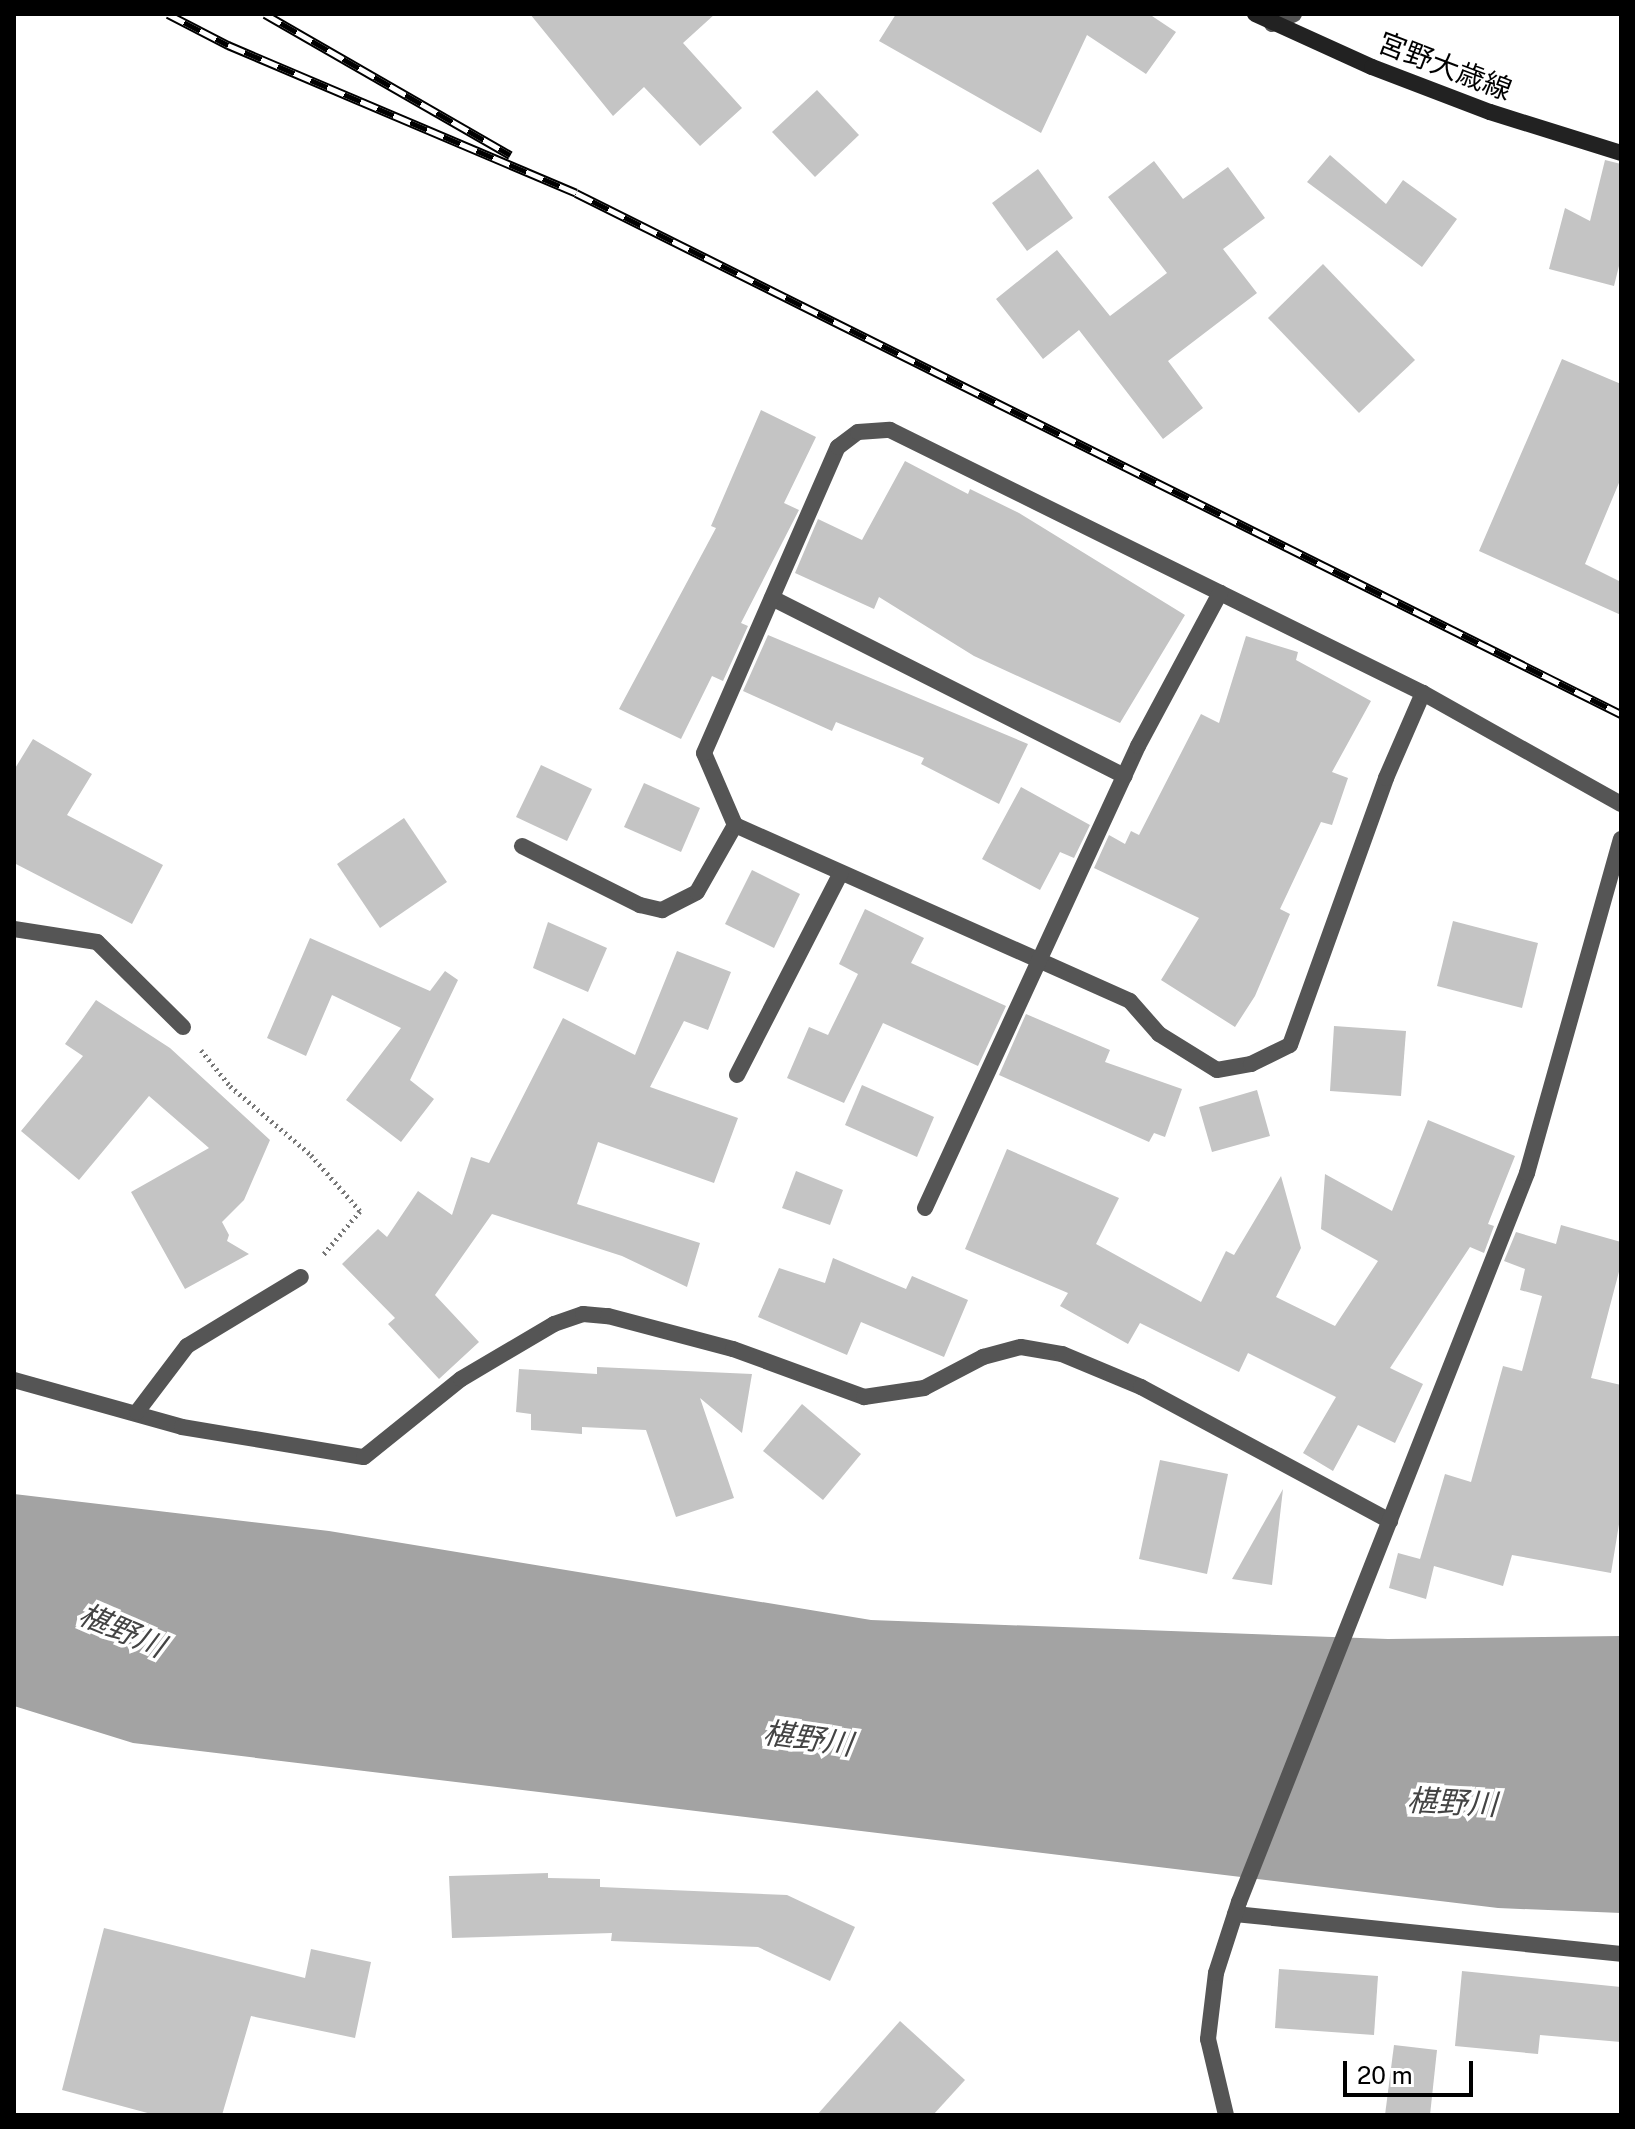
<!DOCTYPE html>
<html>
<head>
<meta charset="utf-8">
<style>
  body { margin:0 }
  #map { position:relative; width:1635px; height:2129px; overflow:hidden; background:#fff; font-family:"Public Sans","Noto Sans JP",sans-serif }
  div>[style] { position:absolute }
  .water>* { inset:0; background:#a3a3a3 }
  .building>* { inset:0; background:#c4c4c4 }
  .path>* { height:5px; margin-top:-2.5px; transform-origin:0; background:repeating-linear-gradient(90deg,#777 0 2px,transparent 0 6px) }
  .minor>* { height:16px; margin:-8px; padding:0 8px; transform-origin:8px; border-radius:8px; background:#555 }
  .secondary>* { height:16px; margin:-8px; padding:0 8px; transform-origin:8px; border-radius:8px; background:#222 }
  .rail>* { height:9px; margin-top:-4.5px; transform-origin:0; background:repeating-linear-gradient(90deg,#fff 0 18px,#000 0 36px); box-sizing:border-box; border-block:2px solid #000 }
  span { translate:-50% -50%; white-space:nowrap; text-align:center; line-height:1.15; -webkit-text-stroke:7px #fff; paint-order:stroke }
  .street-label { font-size:28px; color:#000 }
  .water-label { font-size:30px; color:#444; font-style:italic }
  .frame { position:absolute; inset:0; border:16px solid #000; pointer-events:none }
  .scale { position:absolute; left:1343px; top:2061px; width:130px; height:36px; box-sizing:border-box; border:4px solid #000; border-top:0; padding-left:10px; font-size:24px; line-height:28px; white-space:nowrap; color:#000; -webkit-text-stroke:6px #fff; paint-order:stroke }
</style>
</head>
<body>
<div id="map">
  <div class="water">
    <i style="clip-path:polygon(14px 1494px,329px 1531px,871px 1620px,1388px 1639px,1621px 1636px,1621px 1913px,1498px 1908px,133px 1743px,14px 1706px)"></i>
  </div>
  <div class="building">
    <i style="clip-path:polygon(530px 14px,715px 14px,683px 43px,742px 108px,700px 146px,644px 87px,613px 116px)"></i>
    <i style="clip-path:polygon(896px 14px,1149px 14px,1176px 32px,1146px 74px,1087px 35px,1041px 133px,879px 41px)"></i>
    <i style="clip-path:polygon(817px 90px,859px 135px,815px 177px,772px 132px)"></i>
    <i style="clip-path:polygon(1330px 155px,1386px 204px,1403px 180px,1457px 219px,1422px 267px,1307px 182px)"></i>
    <i style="clip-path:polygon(1605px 160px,1621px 164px,1621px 258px,1614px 286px,1549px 269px,1565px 208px,1590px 221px)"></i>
    <i style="clip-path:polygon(1154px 161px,1183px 199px,1228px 167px,1265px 218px,1223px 249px,1257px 293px,1168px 361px,1203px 408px,1163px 439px,1079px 330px,1043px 359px,996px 299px,1057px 250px,1110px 316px,1167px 273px,1108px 197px)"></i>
    <i style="clip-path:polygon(1038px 169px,1073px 218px,1027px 251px,992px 203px)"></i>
    <i style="clip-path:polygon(1323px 264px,1415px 360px,1359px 413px,1268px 318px)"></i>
    <i style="clip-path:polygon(1562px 359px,1621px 384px,1621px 478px,1585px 564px,1621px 582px,1621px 615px,1479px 551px)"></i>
    <i style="clip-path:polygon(761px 410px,816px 437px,784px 503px,799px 510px,741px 623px,748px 626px,723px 681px,712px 676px,681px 739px,619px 709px,716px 528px,711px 526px)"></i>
    <i style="clip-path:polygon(905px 461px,968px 494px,970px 489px,1019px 513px,1185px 615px,1120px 723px,974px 656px,879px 597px,874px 609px,795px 573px,818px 519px,862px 540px)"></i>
    <i style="clip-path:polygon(768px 635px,1028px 744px,999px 804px,921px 764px,924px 758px,836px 722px,832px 731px,743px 691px)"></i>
    <i style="clip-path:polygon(1246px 636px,1298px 652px,1296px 660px,1371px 701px,1332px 772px,1348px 778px,1332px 825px,1321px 822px,1280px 909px,1290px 914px,1255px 996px,1235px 1027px,1161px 980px,1199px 918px,1094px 868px,1109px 835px,1125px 844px,1131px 831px,1139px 835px,1201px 714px,1219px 723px)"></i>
    <i style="clip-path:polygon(33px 739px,92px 774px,67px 815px,163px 865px,132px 924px,14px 863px,14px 770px)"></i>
    <i style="clip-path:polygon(541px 765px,592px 789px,567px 841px,516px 817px)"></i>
    <i style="clip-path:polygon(644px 783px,700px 808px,681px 852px,624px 827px)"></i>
    <i style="clip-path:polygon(1021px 787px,1090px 825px,1074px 858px,1060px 852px,1040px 890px,982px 859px)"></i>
    <i style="clip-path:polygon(404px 818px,447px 882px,380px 928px,337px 864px)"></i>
    <i style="clip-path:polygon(752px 870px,800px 894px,774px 948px,725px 924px)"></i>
    <i style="clip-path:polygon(865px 909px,924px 938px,911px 963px,1006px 1006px,978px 1066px,883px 1023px,844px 1103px,787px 1078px,809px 1027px,828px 1035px,858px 974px,839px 964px)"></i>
    <i style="clip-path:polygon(1453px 921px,1538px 943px,1522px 1008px,1437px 986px)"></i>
    <i style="clip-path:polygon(548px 922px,607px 948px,588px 992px,533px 968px)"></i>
    <i style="clip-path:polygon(310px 938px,430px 991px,445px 971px,458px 980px,410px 1080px,434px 1099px,401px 1142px,346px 1100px,401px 1028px,332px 995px,306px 1056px,267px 1038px)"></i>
    <i style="clip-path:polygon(677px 951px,731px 972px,708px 1030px,684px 1021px,650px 1087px,738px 1118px,714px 1183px,598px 1142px,577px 1204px,700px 1243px,687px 1287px,622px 1256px,492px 1214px,435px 1295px,479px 1342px,439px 1379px,388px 1324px,395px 1318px,342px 1264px,378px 1229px,387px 1237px,418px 1191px,452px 1215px,471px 1157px,489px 1163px,563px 1018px,635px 1055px)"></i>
    <i style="clip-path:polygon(96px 1000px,170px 1048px,270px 1140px,244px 1200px,222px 1222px,229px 1235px,227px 1241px,249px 1254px,185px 1289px,131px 1192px,209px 1148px,149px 1096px,79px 1180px,21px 1131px,83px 1056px,65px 1044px)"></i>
    <i style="clip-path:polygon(1026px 1014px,1110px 1050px,1105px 1062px,1182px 1089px,1165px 1137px,1154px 1133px,1149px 1142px,999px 1075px)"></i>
    <i style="clip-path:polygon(1334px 1026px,1406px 1031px,1401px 1096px,1330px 1091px)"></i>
    <i style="clip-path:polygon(862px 1085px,934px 1117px,917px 1157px,845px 1125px)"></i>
    <i style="clip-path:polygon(1257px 1090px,1270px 1136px,1212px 1152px,1199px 1107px)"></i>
    <i style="clip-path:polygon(1428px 1120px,1515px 1156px,1488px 1224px,1494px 1226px,1484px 1253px,1470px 1247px,1390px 1368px,1423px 1384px,1395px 1443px,1358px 1425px,1333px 1471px,1303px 1453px,1336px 1397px,1248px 1353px,1239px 1372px,1140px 1323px,1128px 1344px,1060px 1306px,1068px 1293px,965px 1249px,1007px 1149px,1119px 1198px,1096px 1244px,1201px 1302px,1226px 1251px,1234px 1255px,1281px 1176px,1301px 1248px,1276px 1297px,1335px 1326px,1378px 1261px,1321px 1229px,1325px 1174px,1392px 1211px)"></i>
    <i style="clip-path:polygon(796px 1171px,843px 1190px,830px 1225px,782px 1208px)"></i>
    <i style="clip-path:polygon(1561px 1225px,1621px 1242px,1621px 1264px,1591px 1378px,1621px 1385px,1621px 1512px,1611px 1573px,1512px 1555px,1503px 1586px,1434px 1566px,1426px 1599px,1389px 1588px,1398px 1553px,1420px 1559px,1445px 1474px,1471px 1482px,1503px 1366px,1522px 1371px,1542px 1296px,1520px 1290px,1525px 1269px,1504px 1261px,1516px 1232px,1556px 1244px)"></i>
    <i style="clip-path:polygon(833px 1258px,906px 1289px,912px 1276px,968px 1300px,944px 1357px,861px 1322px,847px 1355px,758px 1317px,779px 1268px,825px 1283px)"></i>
    <i style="clip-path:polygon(597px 1367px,752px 1374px,742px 1433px,700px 1398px,734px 1498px,676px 1517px,646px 1430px,582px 1427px,582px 1434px,531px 1430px,531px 1414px,516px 1412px,519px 1369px,597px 1374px)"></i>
    <i style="clip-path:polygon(802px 1404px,861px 1454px,823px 1500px,763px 1451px)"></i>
    <i style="clip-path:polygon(1160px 1460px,1228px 1474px,1207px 1574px,1139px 1559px)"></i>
    <i style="clip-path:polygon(1283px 1489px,1272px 1585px,1232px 1579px)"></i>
    <i style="clip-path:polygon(548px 1873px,548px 1878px,600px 1879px,600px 1887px,787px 1895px,855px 1927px,830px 1981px,758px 1947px,611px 1941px,612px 1933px,452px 1938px,449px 1876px)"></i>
    <i style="clip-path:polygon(104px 1928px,305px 1978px,311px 1949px,371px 1962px,355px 2038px,251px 2016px,222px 2115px,155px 2115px,62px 2090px)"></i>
    <i style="clip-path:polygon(1279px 1969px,1378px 1976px,1374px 2035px,1275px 2028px)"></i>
    <i style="clip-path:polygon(1462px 1971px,1621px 1987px,1621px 2042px,1540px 2035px,1538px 2054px,1455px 2046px)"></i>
    <i style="clip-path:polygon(900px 2021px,965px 2080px,933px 2115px,817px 2115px)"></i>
    <i style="clip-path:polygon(1394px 2045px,1437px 2050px,1430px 2115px,1385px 2115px)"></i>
  </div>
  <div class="path">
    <i style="left:201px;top:1050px;width:46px;rotate:51.1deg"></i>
    <i style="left:230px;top:1086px;width:106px;rotate:40.4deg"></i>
    <i style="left:311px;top:1155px;width:74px;rotate:48.8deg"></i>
    <i style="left:360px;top:1211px;width:59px;rotate:130.2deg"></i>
  </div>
  <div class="minor">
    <i style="left:1272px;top:24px;width:24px;rotate:-24deg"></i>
    <i style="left:772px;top:598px;width:395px;rotate:26.8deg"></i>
    <i style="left:735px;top:825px;width:432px;rotate:24deg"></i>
    <i style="left:1130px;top:1001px;width:44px;rotate:48.7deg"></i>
    <i style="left:1159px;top:1034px;width:68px;rotate:31.8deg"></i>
    <i style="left:1217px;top:1070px;width:35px;rotate:-10deg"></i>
    <i style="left:1251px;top:1064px;width:43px;rotate:-26deg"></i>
    <i style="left:1290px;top:1045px;width:284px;rotate:-70.2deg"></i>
    <i style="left:1386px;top:778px;width:93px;rotate:-66.5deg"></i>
    <i style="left:522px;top:846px;width:132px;rotate:26.6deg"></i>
    <i style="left:640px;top:905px;width:23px;rotate:13deg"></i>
    <i style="left:662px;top:910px;width:39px;rotate:-27deg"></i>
    <i style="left:697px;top:892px;width:77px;rotate:-60.4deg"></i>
    <i style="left:735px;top:825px;width:78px;rotate:-113.3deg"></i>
    <i style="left:704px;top:753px;width:334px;rotate:-66.4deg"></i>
    <i style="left:838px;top:447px;width:25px;rotate:-37deg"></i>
    <i style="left:858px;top:432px;width:32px;rotate:-4deg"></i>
    <i style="left:890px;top:430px;width:594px;rotate:26.26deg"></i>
    <i style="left:1423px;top:693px;width:227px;rotate:29.3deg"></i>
    <i style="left:14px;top:929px;width:84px;rotate:8.9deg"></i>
    <i style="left:97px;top:942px;width:121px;rotate:44.7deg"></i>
    <i style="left:737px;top:1075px;width:227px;rotate:-62.8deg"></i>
    <i style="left:925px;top:1208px;width:509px;rotate:-65.25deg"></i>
    <i style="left:1138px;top:746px;width:174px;rotate:-61.8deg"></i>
    <i style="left:14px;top:1380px;width:174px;rotate:15.6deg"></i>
    <i style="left:182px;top:1427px;width:184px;rotate:9.4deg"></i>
    <i style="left:364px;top:1457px;width:124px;rotate:-38.8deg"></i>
    <i style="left:461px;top:1379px;width:108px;rotate:-30.6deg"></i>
    <i style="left:554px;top:1324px;width:31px;rotate:-19deg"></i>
    <i style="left:583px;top:1314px;width:25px;rotate:5deg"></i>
    <i style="left:608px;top:1316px;width:129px;rotate:14.8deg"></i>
    <i style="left:733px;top:1349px;width:140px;rotate:20.1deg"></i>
    <i style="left:864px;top:1397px;width:61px;rotate:-8.5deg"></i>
    <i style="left:924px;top:1388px;width:67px;rotate:-27.7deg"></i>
    <i style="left:983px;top:1357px;width:39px;rotate:-15deg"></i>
    <i style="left:1021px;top:1347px;width:42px;rotate:9.7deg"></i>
    <i style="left:1062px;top:1354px;width:86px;rotate:22.7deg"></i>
    <i style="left:1141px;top:1387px;width:283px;rotate:28.3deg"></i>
    <i style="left:137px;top:1412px;width:83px;rotate:-52.9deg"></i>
    <i style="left:187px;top:1346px;width:133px;rotate:-31.2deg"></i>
    <i style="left:1235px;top:1914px;width:388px;rotate:5.9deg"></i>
    <i style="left:1226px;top:2115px;width:78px;rotate:-103.3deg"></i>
    <i style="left:1208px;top:2039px;width:66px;rotate:-83.1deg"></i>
    <i style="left:1216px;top:1973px;width:75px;rotate:-72.1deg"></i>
    <i style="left:1239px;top:1902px;width:784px;rotate:-68.44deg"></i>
    <i style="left:1527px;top:1173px;width:347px;rotate:-74.3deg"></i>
  </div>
  <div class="secondary">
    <i style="left:1255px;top:14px;width:128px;rotate:24.4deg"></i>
    <i style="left:1372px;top:67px;width:126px;rotate:20.9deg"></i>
    <i style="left:1490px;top:112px;width:137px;rotate:17.4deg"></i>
  </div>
  <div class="rail">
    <i style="left:168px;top:14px;width:68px;rotate:27.3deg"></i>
    <i style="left:228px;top:45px;width:378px;rotate:23deg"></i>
    <i style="left:576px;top:193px;width:1168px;rotate:26.5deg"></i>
    <i style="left:265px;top:14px;width:283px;rotate:29.9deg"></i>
  </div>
  <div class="street-label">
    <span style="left:1445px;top:66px;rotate:21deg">宮野大歳線</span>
  </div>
  <div class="water-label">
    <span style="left:122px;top:1630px;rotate:23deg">椹野川</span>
    <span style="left:808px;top:1738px;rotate:8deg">椹野川</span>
    <span style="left:1452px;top:1802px;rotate:3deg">椹野川</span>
  </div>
  <div class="frame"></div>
  <div class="scale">20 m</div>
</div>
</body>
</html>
